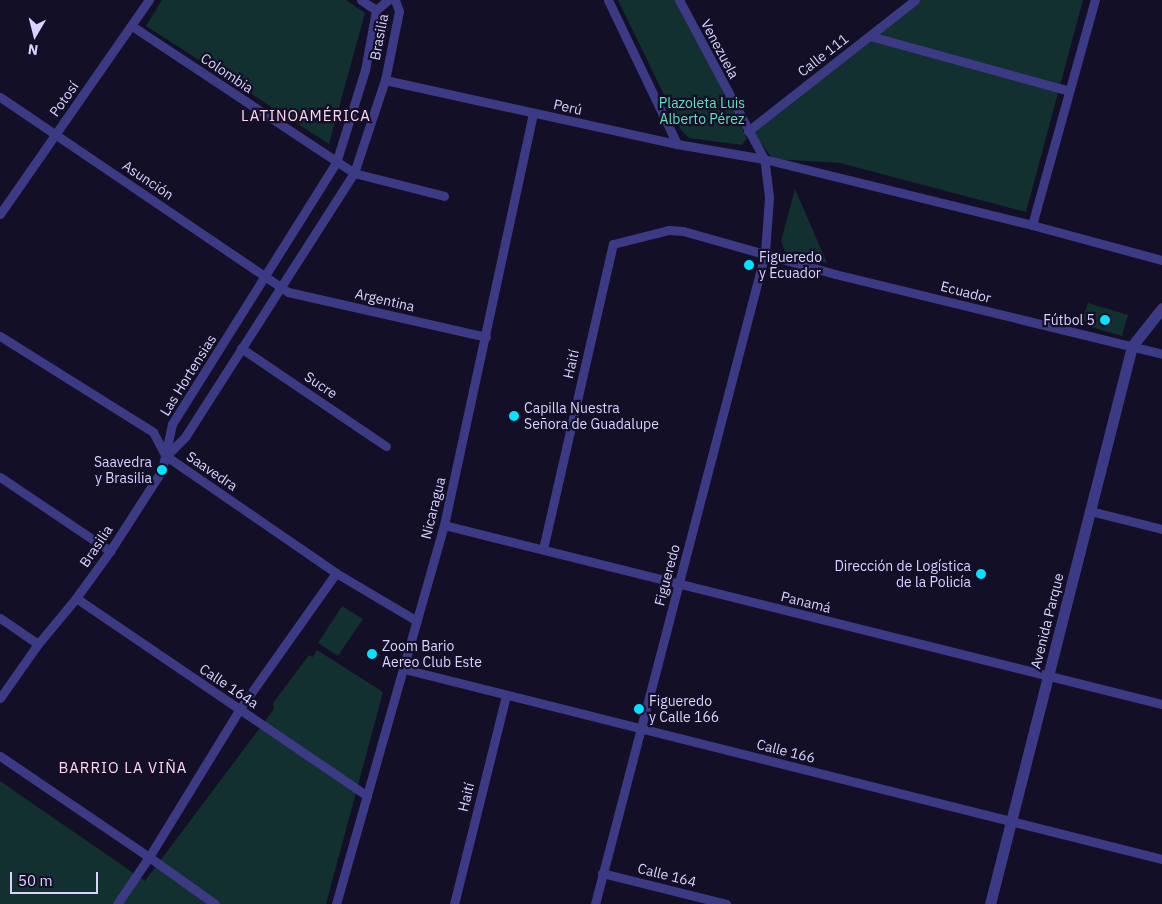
<!DOCTYPE html>
<html>
<head>
<meta charset="utf-8">
<style>
  body { margin:0 }
  #map { position:relative; width:1162px; height:904px; overflow:hidden; background:#130f26; font-family:"IBM Plex Sans",sans-serif }
  div>[style] { position:absolute }
  .green>* { inset:0; background:#12302f }
  .minor>* { height:9px; margin:-4.5px; padding:0 4.5px; transform-origin:4.5px; border-radius:4.5px; background:#3d3a85 }
  .tertiary>* { height:11px; margin:-5.5px; padding:0 5.5px; transform-origin:5.5px; border-radius:5.5px; background:#3d3a85 }
  .dots>* { width:14px; height:14px; translate:-50% -50%; box-sizing:border-box; border:2px solid #130f26; border-radius:50% }
  span { translate:-50% -50%; white-space:nowrap; text-align:center; line-height:1.15; -webkit-text-stroke:4.5px #130f26; paint-order:stroke }
  .street-label { font-size:14px; color:#d9d4ff }
  .park-label { font-size:14px; color:#5fe0c0 }
  .poi-label { font-size:14px; color:#d9d4ff }
  .left { translate:0 -50%; text-align:left }
  .right { translate:-100% -50%; text-align:right }
  .neighbourhood-label { font-size:15px; color:#ffd6f0; letter-spacing:1px }
  .north { position:absolute; left:10px; top:10px; width:50px; height:50px; -webkit-text-stroke:4px #130f26; paint-order:stroke; rotate:188deg; font-size:14px; font-weight:700; line-height:20px; text-align:center; color:#d9d4ff }
  .north::after { content:''; display:block; margin:auto; width:18px; height:22px; background:#d9d4ff; clip-path:polygon(50% 0,100% 100%,50% 72%,0 100%) }
  .scale { position:absolute; left:10px; top:872px; width:88px; height:22px; box-sizing:border-box; border:2px solid #d9d4ff; border-top:0; padding-left:6px; font-size:15px; line-height:18px; white-space:nowrap; color:#d9d4ff; -webkit-text-stroke:4px #130f26; paint-order:stroke }
</style>
</head>
<body>
<div id="map">
  <div class="green">
    <i style="clip-path:polygon(162px 0,346px 0,365px 13px,329px 144px,146px 26px)"></i>
    <i style="clip-path:polygon(618px 0,677px 0,747px 138px,742px 145px,689px 138px,681px 130px)"></i>
    <i style="clip-path:polygon(909px 0,1083px 0,1026px 212px,840px 163px,773px 159px,748px 126px)"></i>
    <i style="clip-path:polygon(795px 189px,827px 263px,785px 252px,781px 241px)"></i>
    <i style="clip-path:polygon(1088px 303px,1128px 315px,1122px 336px,1081px 324px)"></i>
    <i style="clip-path:polygon(342px 606px,363px 619px,338px 656px,318px 643px)"></i>
    <i style="clip-path:polygon(317px 650px,383px 692px,326px 904px,0 904px,0 781px,145px 881px,274px 709px,273px 703px,309px 655px,313px 657px)"></i>
  </div>
  <div class="minor">
    <i style="left:361px;top:0;width:18px;rotate:34deg"></i>
    <i style="left:608px;top:0;width:160px;rotate:64.4deg"></i>
    <i style="left:132px;top:26px;width:266px;rotate:33.5deg"></i>
    <i style="left:354px;top:173px;width:93px;rotate:14.3deg"></i>
    <i style="left:870px;top:36px;width:206px;rotate:15.4deg"></i>
    <i style="left:385px;top:80px;width:299px;rotate:12.4deg"></i>
    <i style="left:677px;top:144px;width:88px;rotate:9.8deg"></i>
    <i style="left:764px;top:159px;width:276px;rotate:13.8deg"></i>
    <i style="left:1032px;top:225px;width:135px;rotate:15.1deg"></i>
    <i style="left:0;top:97px;width:348px;rotate:34.1deg"></i>
    <i style="left:288px;top:292px;width:203px;rotate:12.8deg"></i>
    <i style="left:748px;top:131px;width:212px;rotate:-38.1deg"></i>
    <i style="left:0;top:214px;width:261px;rotate:-55.2deg"></i>
    <i style="left:1032px;top:225px;width:234px;rotate:-74.4deg"></i>
    <i style="left:0;top:336px;width:181px;rotate:32.1deg"></i>
    <i style="left:153px;top:432px;width:27px;rotate:62deg"></i>
    <i style="left:166px;top:456px;width:206px;rotate:34.5deg"></i>
    <i style="left:336px;top:573px;width:94px;rotate:30.7deg"></i>
    <i style="left:241px;top:348px;width:175px;rotate:34.1deg"></i>
    <i style="left:166px;top:456px;width:27px;rotate:-45deg"></i>
    <i style="left:185px;top:437px;width:313px;rotate:-57.4deg"></i>
    <i style="left:354px;top:173px;width:98px;rotate:-71.6deg"></i>
    <i style="left:385px;top:80px;width:70px;rotate:-78.5deg"></i>
    <i style="left:399px;top:11px;width:12px;rotate:-110deg"></i>
    <i style="left:0;top:477px;width:133px;rotate:33.9deg"></i>
    <i style="left:1090px;top:511px;width:74px;rotate:14deg"></i>
    <i style="left:444px;top:525px;width:740px;rotate:14deg"></i>
    <i style="left:543px;top:549px;width:313px;rotate:-77.1deg"></i>
    <i style="left:613px;top:244px;width:58px;rotate:-14deg"></i>
    <i style="left:669px;top:230px;width:14px;rotate:4deg"></i>
    <i style="left:683px;top:231px;width:158px;rotate:15.8deg"></i>
    <i style="left:835px;top:274px;width:337px;rotate:13.7deg"></i>
    <i style="left:76px;top:598px;width:352px;rotate:34.2deg"></i>
    <i style="left:0;top:618px;width:46px;rotate:34.4deg"></i>
    <i style="left:404px;top:669px;width:781px;rotate:14.07deg"></i>
    <i style="left:0;top:698px;width:66px;rotate:-54.9deg"></i>
    <i style="left:38px;top:644px;width:60px;rotate:-50.4deg"></i>
    <i style="left:76px;top:598px;width:58px;rotate:-54.1deg"></i>
    <i style="left:110px;top:551px;width:96px;rotate:-57.3deg"></i>
    <i style="left:162px;top:470px;width:47px;rotate:-77.7deg"></i>
    <i style="left:172px;top:424px;width:308px;rotate:-57.9deg"></i>
    <i style="left:336px;top:163px;width:97px;rotate:-72.7deg"></i>
    <i style="left:365px;top:70px;width:61px;rotate:-79.6deg"></i>
    <i style="left:376px;top:10px;width:16px;rotate:-40deg"></i>
    <i style="left:0;top:756px;width:180px;rotate:34.1deg"></i>
    <i style="left:149px;top:857px;width:172px;rotate:-58.5deg"></i>
    <i style="left:239px;top:710px;width:168px;rotate:-54.7deg"></i>
    <i style="left:602px;top:873px;width:128px;rotate:14deg"></i>
    <i style="left:117px;top:904px;width:57px;rotate:-55.8deg"></i>
    <i style="left:149px;top:857px;width:81px;rotate:35.5deg"></i>
    <i style="left:336px;top:904px;width:394px;rotate:-74.1deg"></i>
    <i style="left:444px;top:525px;width:422px;rotate:-77.8deg"></i>
    <i style="left:454px;top:904px;width:214px;rotate:-76deg"></i>
    <i style="left:595px;top:904px;width:673px;rotate:-75.36deg"></i>
    <i style="left:765px;top:253px;width:56px;rotate:-85.9deg"></i>
    <i style="left:769px;top:197px;width:38px;rotate:-97deg"></i>
    <i style="left:764px;top:159px;width:180px;rotate:-118.1deg"></i>
  </div>
  <div class="tertiary">
    <i style="left:990px;top:904px;width:576px;rotate:-75.72deg"></i>
    <i style="left:1132px;top:346px;width:48px;rotate:-51.7deg"></i>
  </div>
  <div class="dots">
    <i style="left:749px;top:265px;background:#00e5ff"></i>
    <i style="left:1105px;top:320px;background:#00e5ff"></i>
    <i style="left:514px;top:416px;background:#00e5ff"></i>
    <i style="left:162px;top:470px;background:#00e5ff"></i>
    <i style="left:981px;top:574px;background:#00e5ff"></i>
    <i style="left:372px;top:654px;background:#00e5ff"></i>
    <i style="left:639px;top:709px;background:#00e5ff"></i>
  </div>
  <div class="street-label">
    <span style="left:379px;top:37px;rotate:-79deg">Brasilia</span>
    <span style="left:720px;top:49px;rotate:62deg">Venezuela</span>
    <span style="left:823px;top:55px;rotate:-38deg">Calle 111</span>
    <span style="left:227px;top:73px;rotate:34deg">Colombia</span>
    <span style="left:64px;top:99px;rotate:-55deg">Potosí</span>
    <span style="left:568px;top:107px;rotate:12deg">Perú</span>
    <span style="left:148px;top:180px;rotate:34deg">Asunción</span>
    <span style="left:966px;top:292px;rotate:14deg">Ecuador</span>
    <span style="left:385px;top:300px;rotate:13deg">Argentina</span>
    <span style="left:571px;top:364px;rotate:-77deg">Haití</span>
    <span style="left:188px;top:375px;rotate:-58deg">Las Hortensias</span>
    <span style="left:321px;top:385px;rotate:34deg">Sucre</span>
    <span style="left:212px;top:471px;rotate:34deg">Saavedra</span>
    <span style="left:433px;top:508px;rotate:-76deg">Nicaragua</span>
    <span style="left:96px;top:546px;rotate:-56deg">Brasilia</span>
    <span style="left:667px;top:575px;rotate:-75deg">Figueredo</span>
    <span style="left:806px;top:602px;rotate:14deg">Panamá</span>
    <span style="left:1047px;top:621px;rotate:-76deg">Avenida Parque</span>
    <span style="left:229px;top:686px;rotate:34deg">Calle 164a</span>
    <span style="left:786px;top:751px;rotate:14deg">Calle 166</span>
    <span style="left:466px;top:797px;rotate:-76deg">Haití</span>
    <span style="left:667px;top:875px;rotate:14deg">Calle 164</span>
  </div>
  <div class="park-label">
    <span style="left:702px;top:111px">Plazoleta Luis<br>Alberto Pérez</span>
  </div>
  <div class="poi-label">
    <span class="left" style="left:759px;top:265px">Figueredo<br>y Ecuador</span>
    <span class="right" style="left:1095px;top:320px">Fútbol 5</span>
    <span class="left" style="left:524px;top:416px">Capilla Nuestra<br>Señora de Guadalupe</span>
    <span class="right" style="left:152px;top:470px">Saavedra<br>y Brasilia</span>
    <span class="right" style="left:971px;top:574px">Dirección de Logística<br>de la Policía</span>
    <span class="left" style="left:382px;top:654px">Zoom Bario<br>Aereo Club Este</span>
    <span class="left" style="left:649px;top:709px">Figueredo<br>y Calle 166</span>
  </div>
  <div class="neighbourhood-label">
    <span style="left:306px;top:116px">LATINOAMÉRICA</span>
    <span style="left:123px;top:768px">BARRIO LA VIÑA</span>
  </div>
  <div class="north">N</div>
  <div class="scale">50 m</div>
</div>
</body>
</html>
